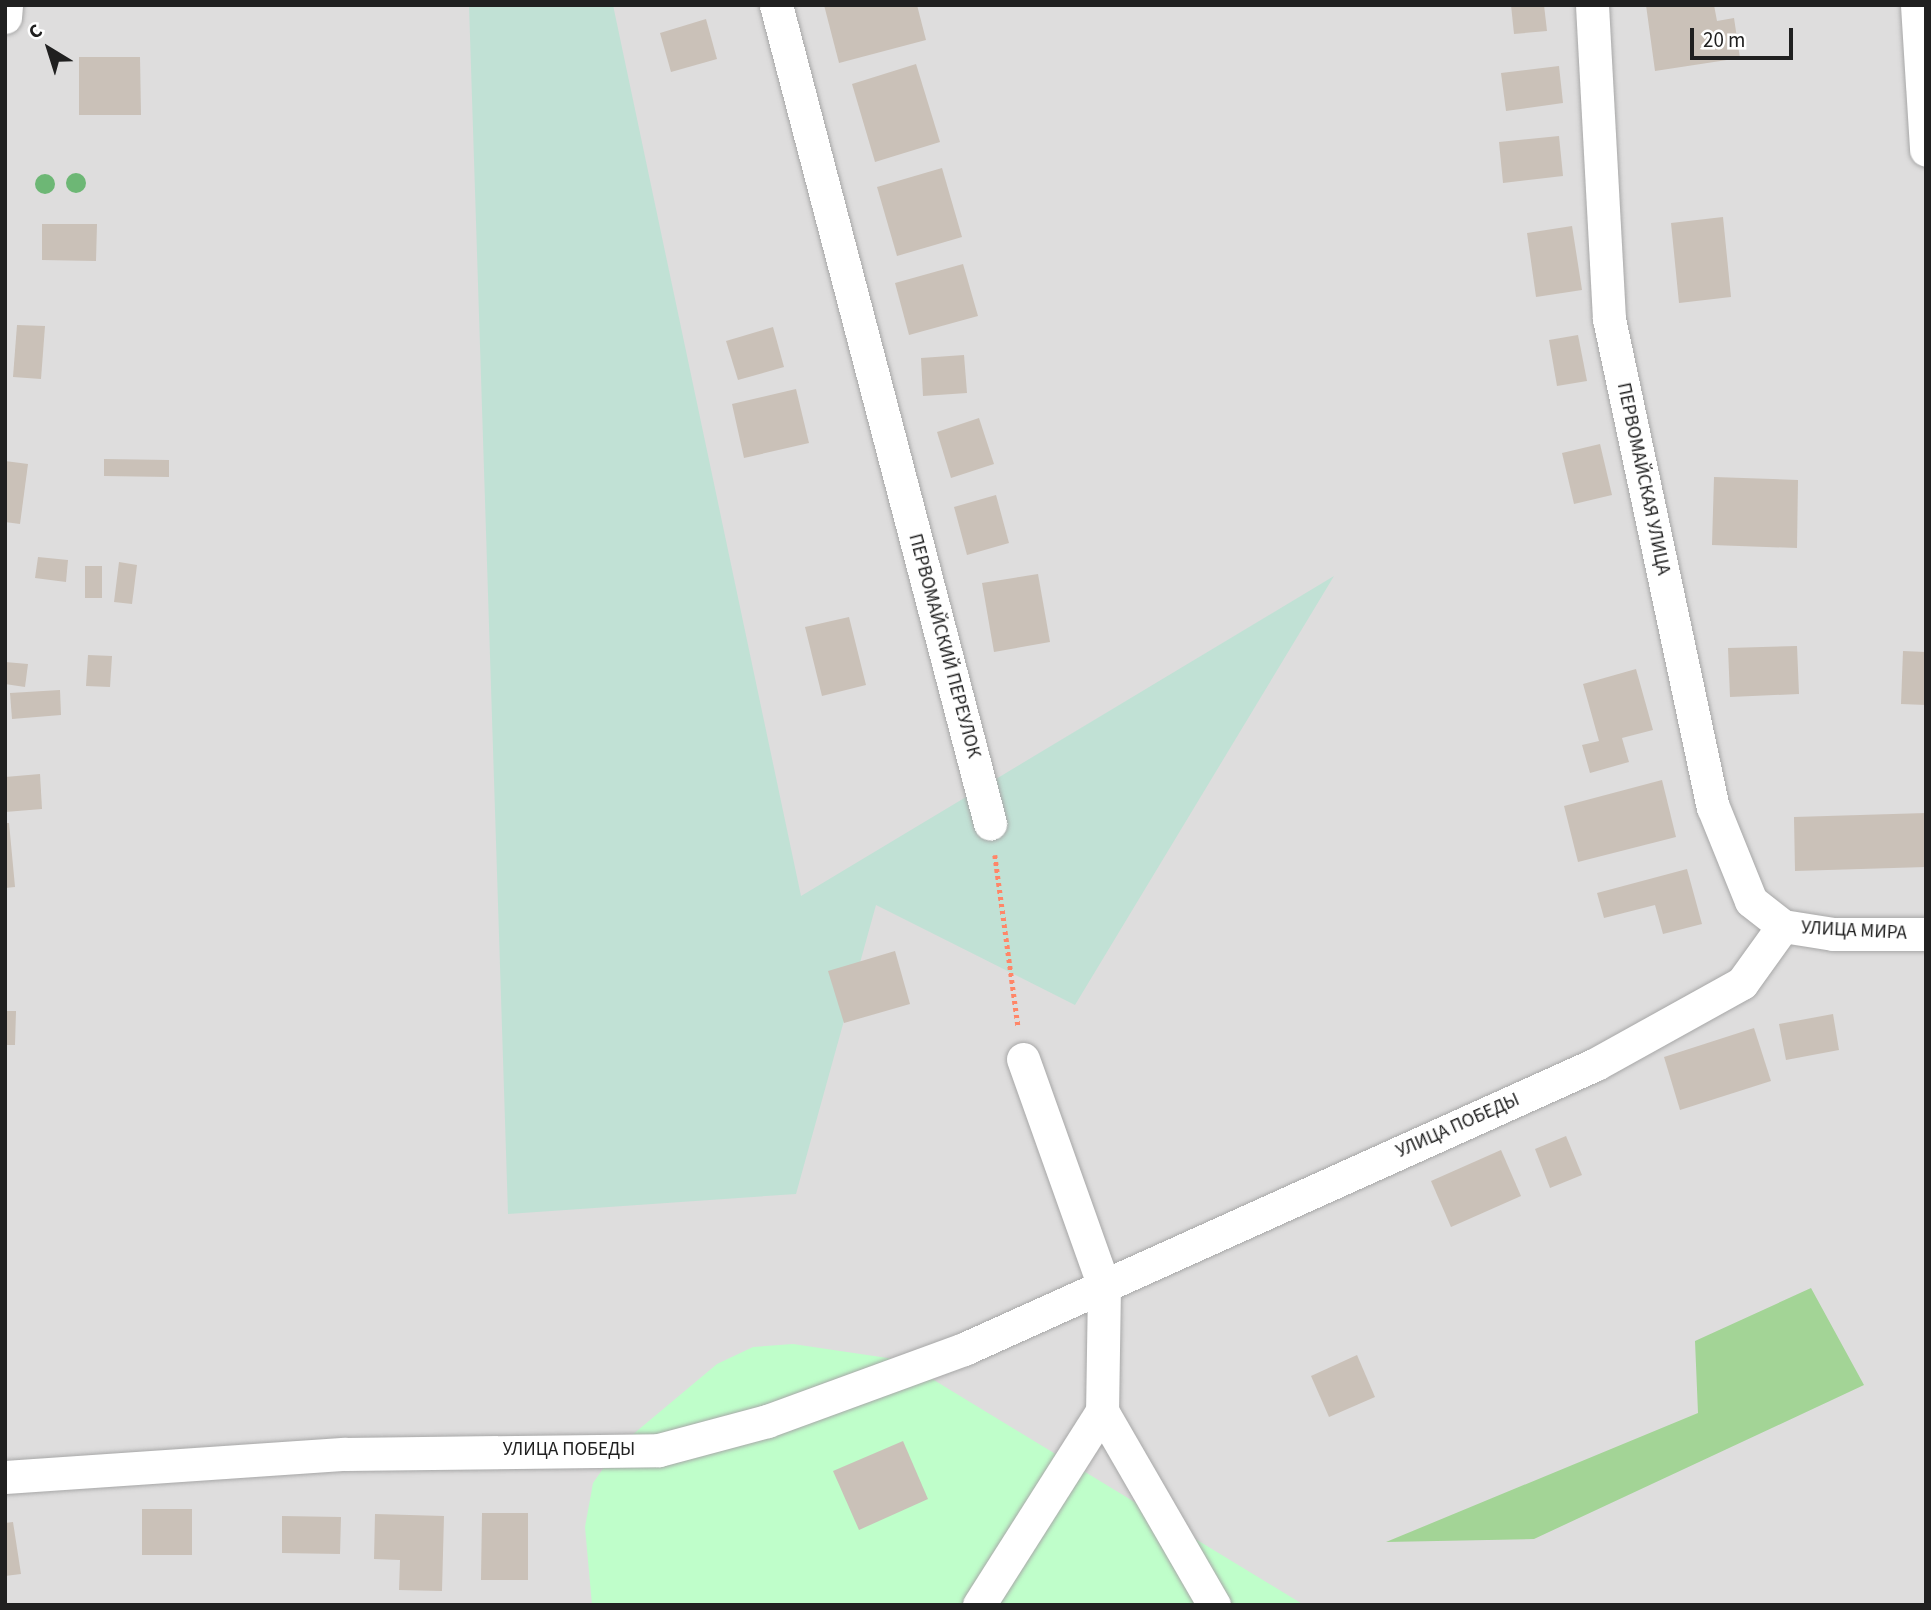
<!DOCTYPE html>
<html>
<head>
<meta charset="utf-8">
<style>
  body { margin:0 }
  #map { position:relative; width:1931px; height:1610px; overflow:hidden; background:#f1eee5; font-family:"Source Sans 3",sans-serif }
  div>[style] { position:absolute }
  .residential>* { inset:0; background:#dedddd }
  .forest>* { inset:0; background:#a3d496 }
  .wetland>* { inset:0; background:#c1e1d5 }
  .park>* { inset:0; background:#bffeca }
  .building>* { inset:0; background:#cac1b8 }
  .path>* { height:4.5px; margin-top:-2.25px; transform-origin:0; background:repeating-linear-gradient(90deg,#ff8668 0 3.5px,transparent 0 7px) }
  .roads { filter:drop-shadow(0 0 2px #a7a7a7) drop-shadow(0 0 2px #a7a7a7) }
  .street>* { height:33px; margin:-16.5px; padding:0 16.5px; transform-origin:16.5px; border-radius:16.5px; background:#fff }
  .trees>* { width:20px; height:20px; margin:-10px; border-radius:50%; background:#6db775 }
  span { translate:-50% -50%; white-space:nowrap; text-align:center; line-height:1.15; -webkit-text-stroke:6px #fff; paint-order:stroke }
  .street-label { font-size:19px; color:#202020 }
  .frame { position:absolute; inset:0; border:7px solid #202020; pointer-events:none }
  .north { position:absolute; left:14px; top:14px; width:70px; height:70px; -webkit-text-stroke:5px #fff; paint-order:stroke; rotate:322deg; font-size:19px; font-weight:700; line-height:28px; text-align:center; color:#202020 }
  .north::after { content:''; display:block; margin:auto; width:24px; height:32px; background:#202020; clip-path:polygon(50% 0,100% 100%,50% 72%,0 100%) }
  .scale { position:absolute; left:1690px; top:28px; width:103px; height:32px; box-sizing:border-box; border:4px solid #202020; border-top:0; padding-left:9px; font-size:21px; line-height:24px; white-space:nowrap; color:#202020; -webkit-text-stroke:5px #fff; paint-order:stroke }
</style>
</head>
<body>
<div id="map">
  <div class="residential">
    <i style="clip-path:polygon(5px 5px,1926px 5px,1926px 1605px,5px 1605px)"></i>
  </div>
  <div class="forest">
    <i style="clip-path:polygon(1811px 1288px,1864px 1385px,1534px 1539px,1386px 1542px,1698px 1413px,1695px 1341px)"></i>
  </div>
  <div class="wetland">
    <i style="clip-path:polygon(469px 5px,613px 5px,801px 896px,1334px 576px,1075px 1005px,876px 905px,796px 1194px,508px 1214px)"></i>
  </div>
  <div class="park">
    <i style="clip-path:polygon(793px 1344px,901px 1360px,1304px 1605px,592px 1605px,585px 1527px,593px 1483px,619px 1446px,717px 1364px,753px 1347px)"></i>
  </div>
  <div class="building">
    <i style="clip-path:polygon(824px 5px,917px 5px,926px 40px,839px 63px)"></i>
    <i style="clip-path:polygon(1511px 5px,1544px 5px,1547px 31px,1514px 34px)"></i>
    <i style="clip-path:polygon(1646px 5px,1714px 5px,1717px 21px,1734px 18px,1740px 58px,1655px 71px)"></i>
    <i style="clip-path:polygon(706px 19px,717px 59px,671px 72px,660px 33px)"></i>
    <i style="clip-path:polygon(79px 57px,140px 57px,141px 115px,79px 115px)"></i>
    <i style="clip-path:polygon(916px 64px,940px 142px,875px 162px,852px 84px)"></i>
    <i style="clip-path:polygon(1559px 66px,1563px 103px,1506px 111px,1501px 73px)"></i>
    <i style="clip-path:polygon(1559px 136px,1563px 176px,1503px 183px,1499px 142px)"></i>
    <i style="clip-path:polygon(942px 168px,962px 237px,897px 256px,877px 187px)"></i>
    <i style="clip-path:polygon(1723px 217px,1731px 297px,1679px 303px,1671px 223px)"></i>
    <i style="clip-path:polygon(42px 224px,97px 224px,96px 261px,42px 260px)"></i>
    <i style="clip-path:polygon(1572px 226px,1582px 290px,1536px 297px,1527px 233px)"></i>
    <i style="clip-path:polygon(963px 264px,978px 316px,909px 335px,895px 283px)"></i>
    <i style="clip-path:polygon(17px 325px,45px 326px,41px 379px,13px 377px)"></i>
    <i style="clip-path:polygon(773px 327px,784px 367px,738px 380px,726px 341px)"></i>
    <i style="clip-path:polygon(1578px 335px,1587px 381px,1557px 386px,1549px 340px)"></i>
    <i style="clip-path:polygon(964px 355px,967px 393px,923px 396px,921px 358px)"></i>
    <i style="clip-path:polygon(796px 389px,809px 443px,744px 458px,732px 404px)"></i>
    <i style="clip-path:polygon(979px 418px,994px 464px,951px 478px,937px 432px)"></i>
    <i style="clip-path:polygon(1600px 444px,1612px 495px,1574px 504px,1562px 453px)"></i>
    <i style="clip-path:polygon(104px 459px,169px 460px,169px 477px,104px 476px)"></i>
    <i style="clip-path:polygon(5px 461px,28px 464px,20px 524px,5px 522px)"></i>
    <i style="clip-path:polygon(1714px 477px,1798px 480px,1797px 548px,1712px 545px)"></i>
    <i style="clip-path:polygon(996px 495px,1009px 543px,967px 555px,954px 507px)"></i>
    <i style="clip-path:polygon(38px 557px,68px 560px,66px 582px,35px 578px)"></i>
    <i style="clip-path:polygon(119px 562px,137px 565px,132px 604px,114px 602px)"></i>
    <i style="clip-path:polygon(85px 566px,102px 566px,102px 598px,85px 598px)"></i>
    <i style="clip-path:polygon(1038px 574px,1050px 642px,994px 652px,982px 583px)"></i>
    <i style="clip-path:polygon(849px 617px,866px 685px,822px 696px,805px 627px)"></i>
    <i style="clip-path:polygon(1797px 646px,1799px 694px,1730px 697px,1728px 648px)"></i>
    <i style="clip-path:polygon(1903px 651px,1926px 652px,1926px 705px,1901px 704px)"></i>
    <i style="clip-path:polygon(88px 655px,112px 656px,110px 687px,86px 686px)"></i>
    <i style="clip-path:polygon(5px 662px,28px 664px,25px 687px,5px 684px)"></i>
    <i style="clip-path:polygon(1636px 669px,1653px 730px,1622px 738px,1629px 762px,1590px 773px,1582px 745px,1599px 741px,1583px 684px)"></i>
    <i style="clip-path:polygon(60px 690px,61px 715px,12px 719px,10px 693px)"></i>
    <i style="clip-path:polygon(40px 774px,42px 809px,5px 812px,5px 777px)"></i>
    <i style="clip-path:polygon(1662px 780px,1676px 837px,1578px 862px,1564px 806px)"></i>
    <i style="clip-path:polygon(1926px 813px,1926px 867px,1795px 871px,1794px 817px)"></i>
    <i style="clip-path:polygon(5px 823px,9px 823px,15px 887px,5px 888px)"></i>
    <i style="clip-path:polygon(1687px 869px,1702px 924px,1663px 934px,1655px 905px,1604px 918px,1597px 893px)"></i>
    <i style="clip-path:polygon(895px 951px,910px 1004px,844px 1023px,828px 971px)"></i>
    <i style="clip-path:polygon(5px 1011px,16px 1011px,15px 1045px,5px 1045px)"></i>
    <i style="clip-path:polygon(1833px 1014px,1839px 1050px,1786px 1060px,1779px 1024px)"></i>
    <i style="clip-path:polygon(1754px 1028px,1771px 1081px,1680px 1110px,1664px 1057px)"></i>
    <i style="clip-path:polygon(1566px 1136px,1582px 1175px,1550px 1188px,1535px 1149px)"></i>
    <i style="clip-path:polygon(1501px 1150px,1521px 1196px,1451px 1227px,1431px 1181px)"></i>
    <i style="clip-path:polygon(1357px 1355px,1375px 1397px,1329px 1417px,1311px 1376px)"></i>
    <i style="clip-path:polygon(903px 1441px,928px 1499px,859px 1530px,833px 1471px)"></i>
    <i style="clip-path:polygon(142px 1509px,192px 1509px,192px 1555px,142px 1555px)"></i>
    <i style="clip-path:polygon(482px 1513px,528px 1513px,528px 1580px,481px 1580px)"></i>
    <i style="clip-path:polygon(375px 1514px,444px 1516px,442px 1591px,399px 1590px,400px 1560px,374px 1559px)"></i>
    <i style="clip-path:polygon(282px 1516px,341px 1517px,340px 1554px,282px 1553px)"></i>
    <i style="clip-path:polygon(13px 1522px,21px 1574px,5px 1576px,5px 1523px)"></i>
  </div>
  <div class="path">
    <i style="left:995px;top:855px;width:173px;rotate:82.3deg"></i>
  </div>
  <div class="roads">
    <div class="street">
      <i style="left:776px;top:5px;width:846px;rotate:75.34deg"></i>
      <i style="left:1592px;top:5px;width:314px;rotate:86.9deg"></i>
      <i style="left:1609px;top:319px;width:499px;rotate:78deg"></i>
      <i style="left:1713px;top:807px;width:101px;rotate:68deg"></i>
      <i style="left:1751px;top:901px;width:41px;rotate:38deg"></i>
      <i style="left:1783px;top:926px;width:51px;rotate:9.1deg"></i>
      <i style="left:1833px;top:934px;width:93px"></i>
      <i style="left:1917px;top:5px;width:145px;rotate:86.4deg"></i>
      <i style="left:5px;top:17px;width:12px;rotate:-85deg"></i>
      <i style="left:1023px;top:1059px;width:242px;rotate:70.4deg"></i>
      <i style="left:1104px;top:1287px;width:124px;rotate:90.9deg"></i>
      <i style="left:1102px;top:1411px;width:224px;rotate:60deg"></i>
      <i style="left:5px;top:1477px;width:341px;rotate:-3.9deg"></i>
      <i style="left:345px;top:1454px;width:314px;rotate:-0.7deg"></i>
      <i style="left:659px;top:1450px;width:112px;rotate:-15deg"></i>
      <i style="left:767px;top:1421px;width:210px;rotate:-20.1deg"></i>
      <i style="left:964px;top:1349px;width:693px;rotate:-24.27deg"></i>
      <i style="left:1596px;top:1064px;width:167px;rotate:-29deg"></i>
      <i style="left:1742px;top:983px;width:70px;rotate:-54.3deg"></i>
      <i style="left:979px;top:1605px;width:230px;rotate:-57.6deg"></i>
    </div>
  </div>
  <div class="trees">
    <i style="left:76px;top:183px"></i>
    <i style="left:45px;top:184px"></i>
  </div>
  <div class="street-label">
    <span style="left:1643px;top:479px;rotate:78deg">ПЕРВОМАЙСКАЯ УЛИЦА</span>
    <span style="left:944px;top:646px;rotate:75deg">ПЕРВОМАЙСКИЙ ПЕРЕУЛОК</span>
    <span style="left:1854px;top:931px;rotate:3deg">УЛИЦА МИРА</span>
    <span style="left:1458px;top:1126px;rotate:-24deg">УЛИЦА ПОБЕДЫ</span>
    <span style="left:569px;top:1450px">УЛИЦА ПОБЕДЫ</span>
  </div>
  <div class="frame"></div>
  <div class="north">С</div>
  <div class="scale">20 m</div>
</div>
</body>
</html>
